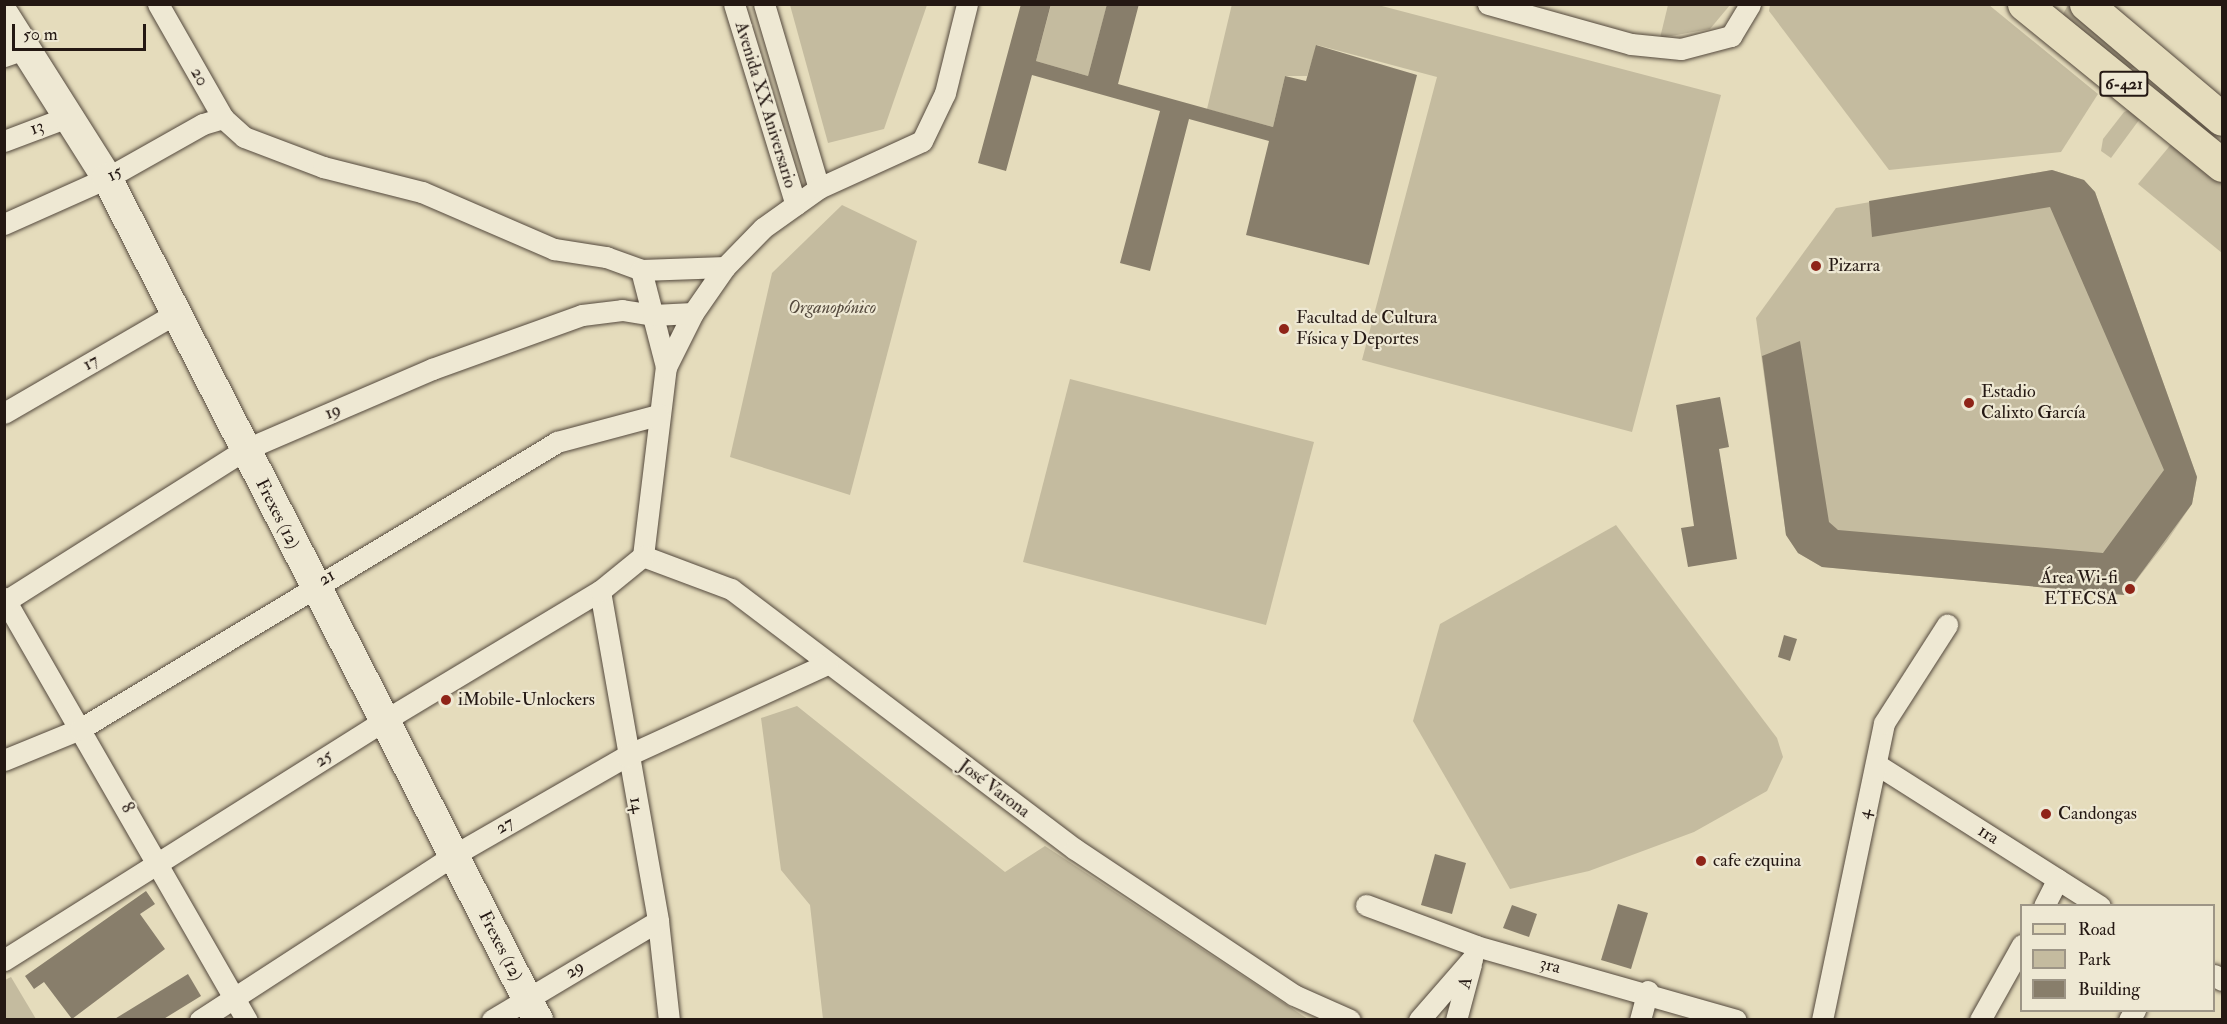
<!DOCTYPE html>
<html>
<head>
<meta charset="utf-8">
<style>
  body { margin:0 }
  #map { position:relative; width:2227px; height:1024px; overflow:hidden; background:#e5dcbc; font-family:"IM FELL Double Pica",serif }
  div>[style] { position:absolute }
  .green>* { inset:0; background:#c4bb9f }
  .building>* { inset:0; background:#887e6b }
  .roads { filter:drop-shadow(0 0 2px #54493d) drop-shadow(0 0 2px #54493d) }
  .street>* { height:21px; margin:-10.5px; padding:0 10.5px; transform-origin:10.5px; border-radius:10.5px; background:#eee8d3 }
  .secondary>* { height:30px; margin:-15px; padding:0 15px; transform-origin:15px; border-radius:15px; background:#eee8d3 }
  .primary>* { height:33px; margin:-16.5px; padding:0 16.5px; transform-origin:16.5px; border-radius:16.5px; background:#e5dcbc }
  .dots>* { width:16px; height:16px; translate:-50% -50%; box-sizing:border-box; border:3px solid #eee8d3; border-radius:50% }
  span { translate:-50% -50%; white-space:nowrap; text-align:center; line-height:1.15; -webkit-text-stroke:4.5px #eee8d3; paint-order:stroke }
  .shield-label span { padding:2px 4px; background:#eee8d3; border:2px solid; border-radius:4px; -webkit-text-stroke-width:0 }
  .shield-label { font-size:16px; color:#241813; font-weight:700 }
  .street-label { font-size:18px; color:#241813 }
  .poi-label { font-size:18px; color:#241813 }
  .left { translate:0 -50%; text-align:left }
  .right { translate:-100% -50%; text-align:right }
  .park-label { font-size:18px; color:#54493d; font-style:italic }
  .frame { position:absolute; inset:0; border:6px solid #241813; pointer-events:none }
  .legend { position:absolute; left:2020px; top:904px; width:195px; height:108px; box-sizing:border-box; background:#eee8d3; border:2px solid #9d9586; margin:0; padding:8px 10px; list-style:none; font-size:18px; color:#241813 }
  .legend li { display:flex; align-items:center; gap:12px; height:30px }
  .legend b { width:30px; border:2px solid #9d9586 }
  .scale { position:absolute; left:12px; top:24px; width:134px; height:27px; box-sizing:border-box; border:3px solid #241813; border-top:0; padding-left:8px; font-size:18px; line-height:21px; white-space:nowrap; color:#241813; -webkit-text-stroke:4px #eee8d3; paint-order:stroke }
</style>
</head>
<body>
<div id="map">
  <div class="green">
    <i style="clip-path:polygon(1232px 4px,1378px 5px,1721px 95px,1632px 432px,1362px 360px,1437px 77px,1317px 45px,1307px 76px,1285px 76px,1273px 127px,1207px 109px)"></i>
    <i style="clip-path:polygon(790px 5px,927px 5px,884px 129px,828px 143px)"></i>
    <i style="clip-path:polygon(1051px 5px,1107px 5px,1088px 76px,1036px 61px)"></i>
    <i style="clip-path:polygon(1668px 5px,1730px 5px,1710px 29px,1660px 38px)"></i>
    <i style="clip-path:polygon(1770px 5px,1989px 5px,2098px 94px,2061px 152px,1889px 170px,1769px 11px)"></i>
    <i style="clip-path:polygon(2068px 5px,2135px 60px,2136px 67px,2127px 69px,2062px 16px)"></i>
    <i style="clip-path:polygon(2136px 107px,2145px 112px,2111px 158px,2101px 151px,2103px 139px,2124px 112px)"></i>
    <i style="clip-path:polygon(2173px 142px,2222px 180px,2222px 253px,2138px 184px)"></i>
    <i style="clip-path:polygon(2052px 170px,2084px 180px,2095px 192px,2197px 477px,2192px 504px,2167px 541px,2125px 595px,1822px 567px,1798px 553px,1786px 535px,1756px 318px,1836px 208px)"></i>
    <i style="clip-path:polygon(842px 205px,917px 241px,850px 495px,730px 457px,772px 273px)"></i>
    <i style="clip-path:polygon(1070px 379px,1314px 442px,1266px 625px,1023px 562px)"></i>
    <i style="clip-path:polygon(1616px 525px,1777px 738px,1783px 757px,1767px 791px,1694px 832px,1589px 871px,1510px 889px,1413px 721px,1440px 624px)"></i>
    <i style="clip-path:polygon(797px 706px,1005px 872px,1045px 846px,1308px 1019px,823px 1019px,810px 905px,781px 870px,761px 718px)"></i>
    <i style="clip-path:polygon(11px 977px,36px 1019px,5px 1019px,5px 980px)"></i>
  </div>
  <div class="building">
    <i style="clip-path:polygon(1021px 4px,1051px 4px,1036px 61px,1088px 76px,1107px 4px,1139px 4px,1118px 84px,1273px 127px,1285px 76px,1306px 81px,1316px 45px,1417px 75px,1369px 265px,1246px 235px,1269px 141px,1189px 119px,1150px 271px,1120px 263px,1160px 111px,1032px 75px,1006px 171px,978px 163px)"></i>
    <i style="clip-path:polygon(2052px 170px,2084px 180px,2095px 192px,2197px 477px,2192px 504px,2125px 595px,1822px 567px,1798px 553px,1786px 535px,1762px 356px,1800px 341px,1829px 522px,1838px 530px,2103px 553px,2164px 470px,2050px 207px,1872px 237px,1869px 201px)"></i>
    <i style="clip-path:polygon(1720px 397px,1729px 447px,1719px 449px,1737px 559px,1688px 567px,1681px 528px,1694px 526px,1676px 405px)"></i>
    <i style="clip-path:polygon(1784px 635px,1797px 639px,1790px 661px,1778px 657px)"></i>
    <i style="clip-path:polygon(1435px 854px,1466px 863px,1452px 914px,1421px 905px)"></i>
    <i style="clip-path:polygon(146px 891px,155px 904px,140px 914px,165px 949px,72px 1019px,44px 982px,34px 989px,25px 976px)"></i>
    <i style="clip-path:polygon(1618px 904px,1648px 913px,1631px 969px,1601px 960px)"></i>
    <i style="clip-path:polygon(1512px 905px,1537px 914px,1529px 937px,1503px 928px)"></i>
    <i style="clip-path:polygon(188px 974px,201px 996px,162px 1020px,113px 1020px)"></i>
  </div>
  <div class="roads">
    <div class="street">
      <i style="left:158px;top:4px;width:131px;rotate:60.3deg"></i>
      <i style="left:223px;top:118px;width:28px;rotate:42deg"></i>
      <i style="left:244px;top:137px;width:85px;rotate:20.8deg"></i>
      <i style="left:323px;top:167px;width:102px;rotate:14.2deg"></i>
      <i style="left:422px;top:192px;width:144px;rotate:23.4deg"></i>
      <i style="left:554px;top:249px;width:53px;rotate:8.7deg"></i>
      <i style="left:606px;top:257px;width:37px;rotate:20deg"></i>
      <i style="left:641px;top:270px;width:84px;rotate:-2deg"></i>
      <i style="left:734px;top:4px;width:210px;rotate:72.9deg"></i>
      <i style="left:764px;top:4px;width:192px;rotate:73.4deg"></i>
      <i style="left:1488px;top:4px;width:148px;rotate:15.6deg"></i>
      <i style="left:1631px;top:44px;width:50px;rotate:5.7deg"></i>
      <i style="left:1681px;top:49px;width:52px;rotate:-14.6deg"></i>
      <i style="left:1731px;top:36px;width:37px;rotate:-59deg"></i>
      <i style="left:4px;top:56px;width:24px;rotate:-19deg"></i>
      <i style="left:4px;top:141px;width:71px;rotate:-20.7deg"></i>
      <i style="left:4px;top:224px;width:113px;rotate:-24.1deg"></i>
      <i style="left:107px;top:178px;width:110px;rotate:-29.4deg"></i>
      <i style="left:203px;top:124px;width:21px;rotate:-17deg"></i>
      <i style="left:641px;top:270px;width:100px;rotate:75.5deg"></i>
      <i style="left:4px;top:413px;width:201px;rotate:-30.1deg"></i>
      <i style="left:643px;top:556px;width:94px;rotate:20.6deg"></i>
      <i style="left:731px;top:589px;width:431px;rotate:37.1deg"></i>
      <i style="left:1075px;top:849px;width:263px;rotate:33.7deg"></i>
      <i style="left:1294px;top:995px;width:61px;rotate:24.1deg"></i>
      <i style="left:643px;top:556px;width:190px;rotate:-83.1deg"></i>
      <i style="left:666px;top:367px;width:60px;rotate:-63.4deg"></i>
      <i style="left:693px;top:313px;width:56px;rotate:-55.2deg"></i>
      <i style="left:725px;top:267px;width:54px;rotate:-45.7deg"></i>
      <i style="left:763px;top:228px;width:69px;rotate:-35.5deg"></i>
      <i style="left:819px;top:188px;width:113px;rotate:-24.5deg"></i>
      <i style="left:922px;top:141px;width:53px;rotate:-64.4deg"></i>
      <i style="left:945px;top:93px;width:92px;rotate:-76.1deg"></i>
      <i style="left:600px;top:591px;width:335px;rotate:80deg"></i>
      <i style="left:658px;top:921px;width:100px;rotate:83.7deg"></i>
      <i style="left:4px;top:598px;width:487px;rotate:60.1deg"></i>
      <i style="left:4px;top:602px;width:284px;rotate:-32.3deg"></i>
      <i style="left:244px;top:450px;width:205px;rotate:-23.3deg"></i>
      <i style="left:432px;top:369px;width:159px;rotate:-19.8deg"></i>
      <i style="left:582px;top:315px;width:40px;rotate:-7.1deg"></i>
      <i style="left:622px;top:310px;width:31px;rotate:9deg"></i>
      <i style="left:653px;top:315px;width:40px;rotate:-2.9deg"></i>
      <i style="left:4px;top:760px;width:82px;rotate:-22.2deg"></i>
      <i style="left:80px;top:729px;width:557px;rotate:-31.03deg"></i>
      <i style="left:557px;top:442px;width:105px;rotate:-15deg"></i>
      <i style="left:1876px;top:764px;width:265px;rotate:32.4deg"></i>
      <i style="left:1366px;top:905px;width:117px;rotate:20.4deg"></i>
      <i style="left:1476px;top:946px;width:270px;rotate:15.9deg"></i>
      <i style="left:2044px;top:906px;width:30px;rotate:-63deg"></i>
      <i style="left:4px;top:960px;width:450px;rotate:-32.2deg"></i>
      <i style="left:385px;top:720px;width:251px;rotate:-31deg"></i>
      <i style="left:600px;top:591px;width:55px;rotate:-39.1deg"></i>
      <i style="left:2214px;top:975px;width:9px;rotate:32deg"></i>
      <i style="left:200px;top:1020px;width:303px;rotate:-33deg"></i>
      <i style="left:454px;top:855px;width:198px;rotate:-29.9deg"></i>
      <i style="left:626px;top:756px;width:221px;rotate:-24.6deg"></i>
      <i style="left:492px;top:1020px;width:193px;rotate:-30.8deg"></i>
      <i style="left:1419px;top:1020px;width:81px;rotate:-49deg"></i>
      <i style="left:1456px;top:1020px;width:58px;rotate:-75deg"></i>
      <i style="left:1640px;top:1020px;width:30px;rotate:-75deg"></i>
      <i style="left:1822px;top:1020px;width:303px;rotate:-78.2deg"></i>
      <i style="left:1884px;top:723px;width:117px;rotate:-57.3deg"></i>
      <i style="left:1980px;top:1020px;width:86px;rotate:-60.8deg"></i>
      <i style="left:2129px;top:1020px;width:12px;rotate:-59deg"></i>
    </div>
    <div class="secondary">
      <i style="left:4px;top:15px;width:193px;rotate:57.7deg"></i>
      <i style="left:107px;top:178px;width:946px;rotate:62.89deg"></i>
    </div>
    <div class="primary">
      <i style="left:2024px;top:4px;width:255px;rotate:39.1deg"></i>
      <i style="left:2086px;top:4px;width:178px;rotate:40.2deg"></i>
    </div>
  </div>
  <div class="dots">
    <i style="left:1816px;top:266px;background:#8f2418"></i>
    <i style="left:1284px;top:329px;background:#8f2418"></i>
    <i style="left:1969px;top:403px;background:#8f2418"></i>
    <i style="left:2130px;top:589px;background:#8f2418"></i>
    <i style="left:446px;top:700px;background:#8f2418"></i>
    <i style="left:2046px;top:814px;background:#8f2418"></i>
    <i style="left:1701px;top:861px;background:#8f2418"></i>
  </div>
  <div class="shield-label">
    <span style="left:2124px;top:84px">6-421</span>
  </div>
  <div class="street-label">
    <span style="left:199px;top:77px;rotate:61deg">20</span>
    <span style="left:765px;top:105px;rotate:73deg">Avenida XX Aniversario</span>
    <span style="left:37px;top:128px;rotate:-21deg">13</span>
    <span style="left:115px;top:174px;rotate:-28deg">15</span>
    <span style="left:91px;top:363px;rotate:-30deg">17</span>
    <span style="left:333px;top:412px;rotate:-23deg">19</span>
    <span style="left:277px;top:514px;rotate:63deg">Frexes (12)</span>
    <span style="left:327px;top:578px;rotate:-31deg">21</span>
    <span style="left:324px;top:759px;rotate:-33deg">25</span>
    <span style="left:994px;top:789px;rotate:37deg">José Varona</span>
    <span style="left:636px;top:805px;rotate:79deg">14</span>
    <span style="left:127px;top:808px;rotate:59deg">8</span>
    <span style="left:1865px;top:814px;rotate:-78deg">4</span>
    <span style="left:505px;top:826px;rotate:-30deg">27</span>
    <span style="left:1988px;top:835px;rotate:32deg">1ra</span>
    <span style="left:500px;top:946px;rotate:63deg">Frexes (12)</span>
    <span style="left:1550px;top:966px;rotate:15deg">3ra</span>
    <span style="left:575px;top:970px;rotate:-31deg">29</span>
    <span style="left:1466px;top:983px;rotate:-75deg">A</span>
  </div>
  <div class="poi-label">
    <span class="left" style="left:1828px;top:266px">Pizarra</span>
    <span class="left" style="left:1296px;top:329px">Facultad de Cultura<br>Física y Deportes</span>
    <span class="left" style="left:1981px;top:403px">Estadio<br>Calixto García</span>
    <span class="right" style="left:2118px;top:589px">Área Wi-fi<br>ETECSA</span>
    <span class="left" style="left:458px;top:700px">iMobile-Unlockers</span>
    <span class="left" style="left:2058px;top:814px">Candongas</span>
    <span class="left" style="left:1713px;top:861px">cafe ezquina</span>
  </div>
  <div class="park-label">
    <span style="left:832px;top:308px">Organopónico</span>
  </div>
  <div class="frame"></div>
  <ul class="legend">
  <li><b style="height:8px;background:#e5dcbc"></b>Road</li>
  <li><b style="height:16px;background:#c4bb9f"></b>Park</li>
  <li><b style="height:16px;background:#887e6b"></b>Building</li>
  </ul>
  <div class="scale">50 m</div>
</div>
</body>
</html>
